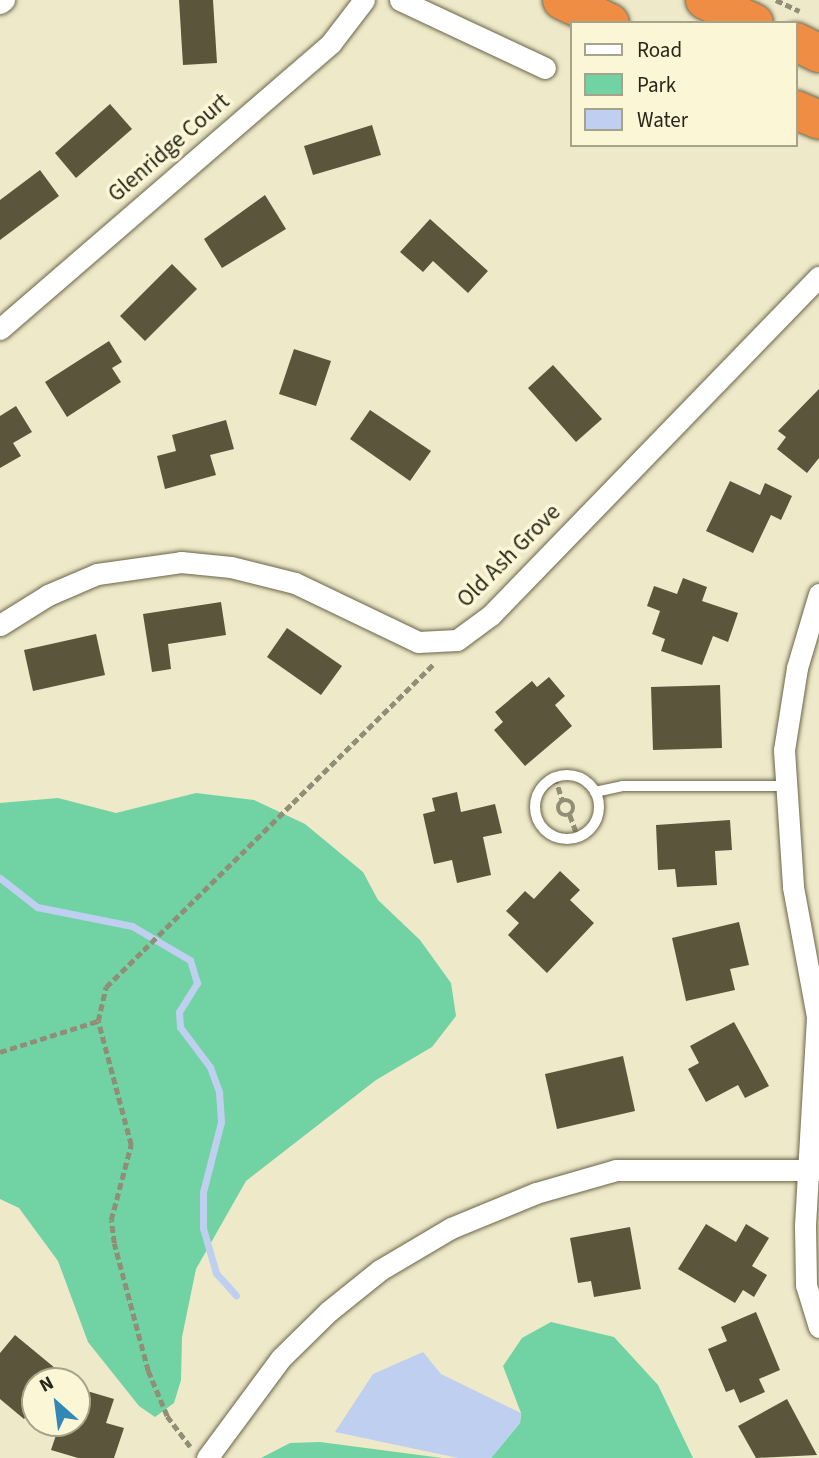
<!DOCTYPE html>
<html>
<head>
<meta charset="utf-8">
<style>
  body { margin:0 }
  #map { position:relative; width:819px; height:1458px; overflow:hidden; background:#eee9c9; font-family:"Source Sans 3",sans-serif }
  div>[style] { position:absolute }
  .green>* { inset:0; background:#71d2a4 }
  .water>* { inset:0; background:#bfcfef }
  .stream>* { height:7px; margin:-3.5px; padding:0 3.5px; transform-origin:3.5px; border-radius:3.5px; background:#bfcfef }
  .building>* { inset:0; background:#5b563b }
  .path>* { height:4.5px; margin-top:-2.25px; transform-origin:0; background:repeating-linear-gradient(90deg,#918e77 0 7px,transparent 0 10.5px) }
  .path>.ring { margin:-2.25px; padding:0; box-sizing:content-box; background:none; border:4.5px solid #918e77; border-radius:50% }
  .roads { filter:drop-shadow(0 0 2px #6a6549) drop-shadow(0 0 2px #6a6549) }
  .lane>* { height:10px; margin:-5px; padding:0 5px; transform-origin:5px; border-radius:5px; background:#fff }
  .lane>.ring { margin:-5px; padding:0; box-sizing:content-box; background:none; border:10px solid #fff; border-radius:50% }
  .street>* { height:21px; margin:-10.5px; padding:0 10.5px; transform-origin:10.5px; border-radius:10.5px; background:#fff }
  .highway>* { height:38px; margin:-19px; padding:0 19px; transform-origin:19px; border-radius:19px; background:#ee8d43 }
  span { translate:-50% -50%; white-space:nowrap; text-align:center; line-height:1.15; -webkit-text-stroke:7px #fbf6d6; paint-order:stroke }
  .street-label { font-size:23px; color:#29271b }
  .legend { position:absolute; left:570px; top:21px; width:228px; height:126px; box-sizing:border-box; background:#fbf6d6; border:2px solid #a7a38b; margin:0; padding:9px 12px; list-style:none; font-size:21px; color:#29271b }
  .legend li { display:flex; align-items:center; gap:14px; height:35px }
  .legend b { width:35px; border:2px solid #a7a38b }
  .north { position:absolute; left:21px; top:1367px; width:70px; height:70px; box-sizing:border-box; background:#fbf6d6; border:2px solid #a7a38b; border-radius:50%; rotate:332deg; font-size:19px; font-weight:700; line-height:28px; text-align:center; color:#29271b }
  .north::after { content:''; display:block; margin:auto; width:24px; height:32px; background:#3188b7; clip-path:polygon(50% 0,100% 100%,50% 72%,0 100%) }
</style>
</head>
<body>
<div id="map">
  <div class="green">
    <i style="clip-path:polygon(196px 793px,254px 800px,305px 824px,363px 872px,378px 900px,420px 940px,451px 983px,456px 1016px,432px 1047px,376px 1080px,246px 1181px,196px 1269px,182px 1337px,181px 1380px,174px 1403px,155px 1417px,139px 1406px,88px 1342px,58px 1261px,19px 1208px,0 1199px,0 803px,58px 798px,116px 813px)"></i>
    <i style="clip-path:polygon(551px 1322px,614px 1337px,658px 1385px,693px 1458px,491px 1458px,520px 1423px,521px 1413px,503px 1366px,522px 1338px)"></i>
    <i style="clip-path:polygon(320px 1442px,442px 1458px,261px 1458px,290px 1443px)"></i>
  </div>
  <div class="water">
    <i style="clip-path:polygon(423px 1352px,441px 1374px,521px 1413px,520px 1423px,491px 1458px,458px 1458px,335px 1432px,373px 1374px)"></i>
  </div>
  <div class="stream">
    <i style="left:0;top:878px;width:47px;rotate:38.1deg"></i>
    <i style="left:37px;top:907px;width:97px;rotate:11.3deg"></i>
    <i style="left:132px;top:926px;width:67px;rotate:30.4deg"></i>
    <i style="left:190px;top:960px;width:24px;rotate:73deg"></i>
    <i style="left:197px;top:983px;width:34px;rotate:122deg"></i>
    <i style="left:179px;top:1012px;width:15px;rotate:86deg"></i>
    <i style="left:180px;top:1027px;width:50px;rotate:53.1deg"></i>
    <i style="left:210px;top:1067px;width:27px;rotate:70deg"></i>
    <i style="left:219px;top:1092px;width:30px;rotate:86deg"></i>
    <i style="left:221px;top:1122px;width:72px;rotate:104.4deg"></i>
    <i style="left:203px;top:1192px;width:36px;rotate:90deg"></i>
    <i style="left:203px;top:1228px;width:47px;rotate:73.9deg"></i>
    <i style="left:216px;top:1273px;width:30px;rotate:48deg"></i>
  </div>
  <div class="building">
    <i style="clip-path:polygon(179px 0,213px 0,217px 63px,183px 65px)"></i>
    <i style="clip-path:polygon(110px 104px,132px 129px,76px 178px,55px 153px)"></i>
    <i style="clip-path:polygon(372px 125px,381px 155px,313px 175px,304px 146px)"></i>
    <i style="clip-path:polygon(40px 170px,59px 196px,0 240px,0 200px)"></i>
    <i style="clip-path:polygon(265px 195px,286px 229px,222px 268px,204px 239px)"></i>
    <i style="clip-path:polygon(430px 219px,488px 271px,468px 293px,433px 261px,423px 272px,400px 252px)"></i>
    <i style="clip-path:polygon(172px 264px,197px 289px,145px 341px,120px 316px)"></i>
    <i style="clip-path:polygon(109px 341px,122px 362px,112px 368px,121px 382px,67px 417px,45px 382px)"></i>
    <i style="clip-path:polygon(294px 349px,331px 361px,316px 406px,279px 394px)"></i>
    <i style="clip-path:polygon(553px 365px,602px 419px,576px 442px,528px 388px)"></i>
    <i style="clip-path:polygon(819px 389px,819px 458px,807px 473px,777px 449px,786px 437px,778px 431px)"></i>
    <i style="clip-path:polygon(16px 406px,32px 432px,13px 443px,21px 456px,0 468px,0 416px)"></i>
    <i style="clip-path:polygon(370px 410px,431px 451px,410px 481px,350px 439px)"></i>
    <i style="clip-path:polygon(226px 420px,234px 449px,210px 455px,216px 475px,165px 489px,157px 456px,176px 451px,172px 435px)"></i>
    <i style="clip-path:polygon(730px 481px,760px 495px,765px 483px,792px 496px,781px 520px,771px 515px,753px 553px,706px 531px)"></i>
    <i style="clip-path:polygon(683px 578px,707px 587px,702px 601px,738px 613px,728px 642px,713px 636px,702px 665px,661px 651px,665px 639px,652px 634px,660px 611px,647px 606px,654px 586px,677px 594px)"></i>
    <i style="clip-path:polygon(221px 602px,226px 635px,168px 644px,171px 669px,152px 672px,143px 614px)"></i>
    <i style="clip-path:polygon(287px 628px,342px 666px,321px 695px,267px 657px)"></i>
    <i style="clip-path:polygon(96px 634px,105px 675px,33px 691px,24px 650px)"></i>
    <i style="clip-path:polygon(549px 677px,565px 696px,555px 705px,572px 726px,525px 766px,494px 730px,503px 722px,495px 712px,532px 681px,537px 687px)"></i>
    <i style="clip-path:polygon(720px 685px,722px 748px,653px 750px,651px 687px)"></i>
    <i style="clip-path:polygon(457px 792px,461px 812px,495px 804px,502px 833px,483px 837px,491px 875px,457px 883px,452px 860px,434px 864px,423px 814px,435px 811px,432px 798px)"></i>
    <i style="clip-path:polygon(730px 820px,732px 850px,715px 851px,717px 885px,677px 887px,675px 869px,658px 870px,656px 825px)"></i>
    <i style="clip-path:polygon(560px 871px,580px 890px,570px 900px,594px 923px,547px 973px,508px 935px,519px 923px,506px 911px,525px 891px,534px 899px)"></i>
    <i style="clip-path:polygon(739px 922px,749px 965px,730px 969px,735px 990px,686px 1001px,672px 938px)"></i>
    <i style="clip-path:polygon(734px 1022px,769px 1086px,745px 1098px,738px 1085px,706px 1102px,688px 1069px,699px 1063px,690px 1046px)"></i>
    <i style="clip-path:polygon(623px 1056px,635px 1111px,557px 1129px,545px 1074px)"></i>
    <i style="clip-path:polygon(706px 1224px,736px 1242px,746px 1224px,769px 1238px,752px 1266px,767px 1275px,754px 1297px,743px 1290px,735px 1303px,678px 1269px)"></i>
    <i style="clip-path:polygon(630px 1227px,641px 1289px,594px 1297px,591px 1281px,578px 1283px,570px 1238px)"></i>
    <i style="clip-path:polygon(756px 1312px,780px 1370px,759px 1379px,765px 1392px,740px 1403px,734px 1389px,726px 1392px,708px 1349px,727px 1341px,721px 1327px)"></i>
    <i style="clip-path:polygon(15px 1335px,61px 1373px,55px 1381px,35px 1381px,35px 1405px,24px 1419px,0 1399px,0 1353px)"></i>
    <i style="clip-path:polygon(87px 1391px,114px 1399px,106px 1423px,124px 1428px,114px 1458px,78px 1458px,51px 1450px,60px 1423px,77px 1423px,77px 1405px,82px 1406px)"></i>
    <i style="clip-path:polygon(787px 1399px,817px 1455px,756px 1458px,738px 1426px)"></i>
  </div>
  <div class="path">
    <i style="left:776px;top:0;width:26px;rotate:25deg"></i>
    <i style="left:555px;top:777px;width:25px;rotate:72deg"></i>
    <i class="ring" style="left:558px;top:800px;width:11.5px;height:11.5px"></i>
    <i style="left:570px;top:815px;width:23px;rotate:70deg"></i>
    <i style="left:0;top:1052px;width:103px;rotate:-17.6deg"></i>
    <i style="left:190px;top:1447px;width:39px;rotate:-127deg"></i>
    <i style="left:167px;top:1416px;width:49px;rotate:-112.9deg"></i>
    <i style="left:148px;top:1371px;width:132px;rotate:-104.9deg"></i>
    <i style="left:114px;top:1243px;width:23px;rotate:-97deg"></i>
    <i style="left:111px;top:1220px;width:78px;rotate:-75.1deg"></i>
    <i style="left:131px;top:1145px;width:128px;rotate:-104.9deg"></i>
    <i style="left:98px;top:1021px;width:35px;rotate:-77deg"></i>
    <i style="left:106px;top:987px;width:461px;rotate:-44.6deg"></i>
  </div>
  <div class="roads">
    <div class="lane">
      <i class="ring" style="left:535px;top:775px;width:54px;height:54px"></i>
      <i style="left:595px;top:792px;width:29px;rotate:-12deg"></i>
      <i style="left:623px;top:786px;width:162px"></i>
    </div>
    <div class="street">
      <i style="left:400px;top:0;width:160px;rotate:25.1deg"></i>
      <i style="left:0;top:3px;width:5px;rotate:-37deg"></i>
      <i style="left:0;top:329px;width:437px;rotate:-40.8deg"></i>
      <i style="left:331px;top:43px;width:54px;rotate:-52.5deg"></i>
      <i style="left:819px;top:594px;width:77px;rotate:106.6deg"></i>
      <i style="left:797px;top:668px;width:83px;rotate:99deg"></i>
      <i style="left:784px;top:750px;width:137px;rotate:86.2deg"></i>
      <i style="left:793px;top:887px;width:132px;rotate:79.5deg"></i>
      <i style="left:817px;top:1017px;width:209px;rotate:93.3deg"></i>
      <i style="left:805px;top:1226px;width:59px;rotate:89deg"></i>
      <i style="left:806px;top:1285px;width:44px;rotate:72.8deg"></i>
      <i style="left:0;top:625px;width:57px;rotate:-32deg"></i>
      <i style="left:48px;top:595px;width:53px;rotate:-23.2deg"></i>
      <i style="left:97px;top:574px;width:85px;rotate:-8.1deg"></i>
      <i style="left:181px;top:562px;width:50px;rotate:5.7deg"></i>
      <i style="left:231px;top:567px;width:66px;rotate:14deg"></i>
      <i style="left:295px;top:583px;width:136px;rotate:25.6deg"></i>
      <i style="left:418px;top:642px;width:39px;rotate:-3deg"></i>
      <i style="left:457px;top:640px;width:42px;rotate:-36.3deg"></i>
      <i style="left:491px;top:615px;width:471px;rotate:-45.9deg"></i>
      <i style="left:207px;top:1458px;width:124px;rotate:-53.5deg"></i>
      <i style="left:281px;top:1358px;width:67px;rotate:-44.4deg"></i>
      <i style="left:329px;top:1311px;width:65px;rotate:-38.8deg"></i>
      <i style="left:380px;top:1270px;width:82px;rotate:-30.6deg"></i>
      <i style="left:451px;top:1228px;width:92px;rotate:-22.4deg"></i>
      <i style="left:536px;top:1193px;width:83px;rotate:-16deg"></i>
      <i style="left:616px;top:1170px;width:203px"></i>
    </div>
    <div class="highway">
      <i style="left:562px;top:0;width:53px;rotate:25.6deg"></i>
      <i style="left:705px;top:0;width:54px;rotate:25.1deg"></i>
      <i style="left:796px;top:42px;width:25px;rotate:26deg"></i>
      <i style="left:796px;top:110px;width:25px;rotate:23deg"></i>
    </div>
  </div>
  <div class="street-label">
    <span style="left:169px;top:148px;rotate:-41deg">Glenridge Court</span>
    <span style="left:509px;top:556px;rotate:-45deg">Old Ash Grove</span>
  </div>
  <ul class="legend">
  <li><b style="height:9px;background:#fff"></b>Road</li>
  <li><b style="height:19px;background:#71d2a4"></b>Park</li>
  <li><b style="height:19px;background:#bfcfef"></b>Water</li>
  </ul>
  <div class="north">N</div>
</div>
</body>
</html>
